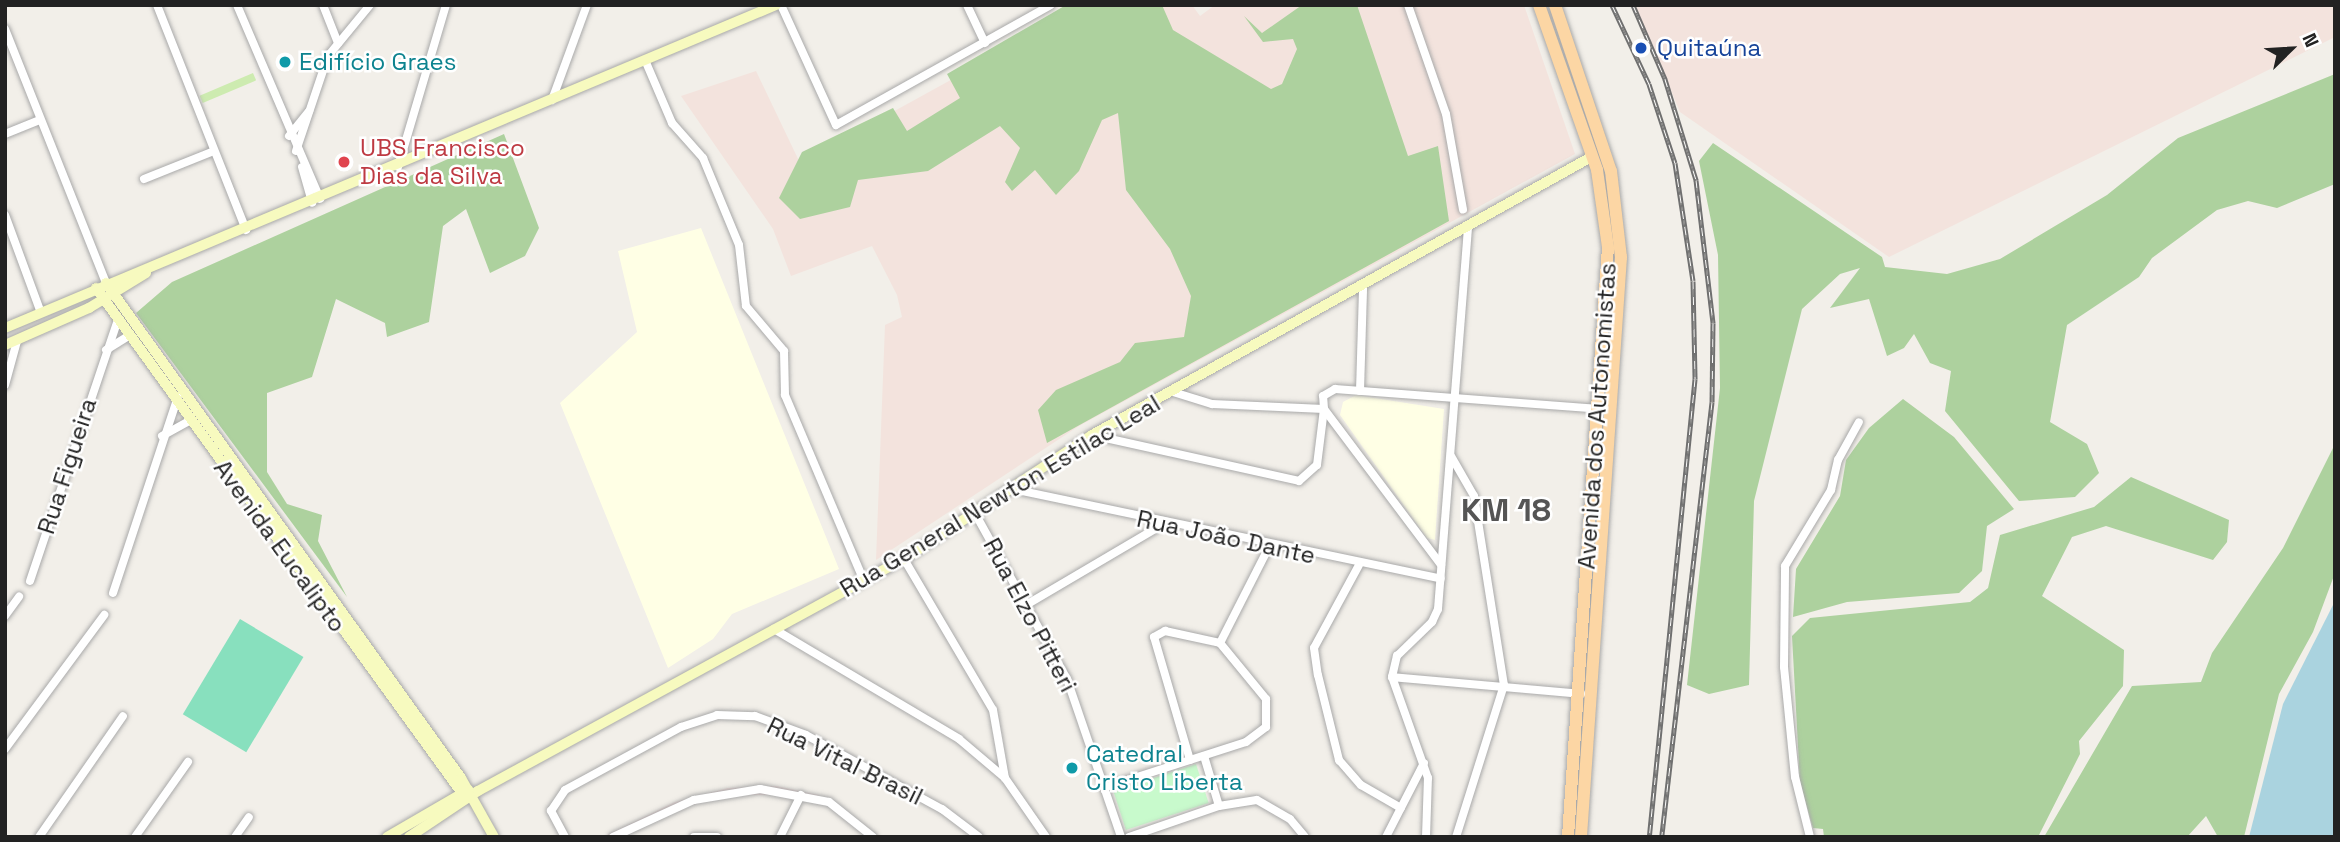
<!DOCTYPE html>
<html>
<head>
<meta charset="utf-8">
<style>
  body { margin:0 }
  #map { position:relative; width:2340px; height:842px; overflow:hidden; background:#f2efe9; font-family:"Space Grotesk",sans-serif }
  div>[style] { position:absolute }
  [style*='--x'] { left:calc(var(--x)*1px); top:calc(var(--y)*1px); width:calc(var(--w)*1px); rotate:calc(var(--a)*1deg) }
  .commercial>* { inset:0; background:#f2dad9 }
  .education>* { inset:0; background:#ffffe5 }
  .military>* { inset:0; background:#f3e3dd }
  .grass>* { inset:0; background:#cdebb0; transform-origin:0 0 }
  .forest>* { inset:0; background:#add19e }
  .park>* { inset:0; background:#c8facc; transform-origin:0 0 }
  .pitch>* { inset:0; background:#88e0be; transform-origin:0 0 }
  .water>* { inset:0; background:#aad3df }
  .roads { filter:drop-shadow(0 0 2px #a9a9a9) drop-shadow(0 0 2px #a9a9a9) }
  .street>* { height:8px; margin:-4px; padding:0 4px; transform-origin:4px; border-radius:4px; background:#fff }
  .secondary>* { height:10px; margin:-5px; padding:0 5px; transform-origin:5px; border-radius:5px; background:#f7fabf }
  .primary>* { height:12px; margin:-6px; padding:0 6px; transform-origin:6px; border-radius:6px; background:#fcd6a4 }
  .rail>* { height:5px; margin-top:-2.5px; transform-origin:0; background:repeating-linear-gradient(90deg,#fff 0 8px,#707070 0 16px); box-sizing:border-box; border-block:2px solid #707070 }
  .dots>* { width:19px; height:19px; translate:-50% -50%; box-sizing:border-box; border:4px solid #fff; border-radius:50% }
  span { translate:-50% -50%; white-space:nowrap; text-align:center; line-height:1.15; -webkit-text-stroke:5px #fff; paint-order:stroke }
  .transit-label { font-size:24px; color:#164399 }
  .left { translate:0 -50%; text-align:left }
  .culture-label { font-size:24px; color:#0d838f }
  .health-label { font-size:24px; color:#be3a42 }
  .street-label { font-size:24px; color:#222 }
  .district-label { font-size:32px; color:#555; font-weight:700 }
  .frame { position:absolute; inset:0; border:7px solid #222; pointer-events:none }
  .north { position:absolute; left:2256px; top:14px; width:70px; height:70px; -webkit-text-stroke:5px #fff; paint-order:stroke; rotate:66deg; font-size:19px; font-weight:700; line-height:28px; text-align:center; color:#222 }
  .north::after { content:''; display:block; margin:auto; width:24px; height:32px; background:#222; clip-path:polygon(50% 0,100% 100%,50% 72%,0 100%) }
</style>
</head>
<body>
<div id="map">
  <div class="commercial">
    <i style="clip-path:polygon(776px 786px,819px 795px,816px 803px,784px 795px,730px 795px,681px 808px,622px 837px,603px 837px,675px 802px,728px 788px)"></i>
  </div>
  <div class="education">
    <i style="clip-path:polygon(701px 228px,839px 569px,732px 614px,713px 639px,668px 668px,560px 403px,637px 332px,618px 251px)"></i>
    <i style="clip-path:polygon(1356px 395px,1444px 409px,1435px 540px,1427px 538px,1340px 415px,1343px 402px)"></i>
  </div>
  <div class="military">
    <i style="clip-path:polygon(1087px 5px,1192px 5px,1200px 16px,1215px 5px,1524px 5px,1575px 154px,1079px 426px,876px 560px,885px 325px,902px 317px,897px 295px,872px 246px,791px 276px,773px 229px,681px 96px,756px 71px,800px 163px)"></i>
    <i style="clip-path:polygon(1635px 5px,2335px 5px,2335px 37px,1889px 257px,1680px 112px)"></i>
  </div>
  <div class="grass">
    <i style="left:253px;top:73px;width:8px;height:58px;rotate:67deg"></i>
  </div>
  <div class="forest">
    <i style="clip-path:polygon(1066px 5px,1162px 5px,1173px 30px,1271px 89px,1282px 84px,1297px 49px,1293px 39px,1263px 42px,1244px 16px,1262px 33px,1302px 5px,1357px 5px,1408px 156px,1438px 146px,1449px 221px,1047px 443px,1038px 410px,1056px 390px,1120px 362px,1135px 343px,1184px 337px,1191px 296px,1170px 249px,1126px 190px,1118px 113px,1102px 120px,1079px 171px,1056px 195px,1035px 170px,1012px 191px,1005px 182px,1020px 148px,1000px 126px,928px 171px,858px 180px,850px 207px,800px 219px,779px 198px,802px 152px,893px 108px,907px 131px,960px 98px,947px 74px)"></i>
    <i style="clip-path:polygon(2335px 74px,2335px 184px,2277px 208px,2248px 201px,2217px 210px,2152px 258px,2139px 277px,2067px 325px,2050px 422px,2087px 444px,2099px 473px,2075px 497px,2019px 501px,1945px 411px,1951px 371px,1930px 363px,1914px 334px,1904px 348px,1887px 356px,1869px 299px,1830px 308px,1860px 268px,1840px 274px,1802px 309px,1754px 501px,1749px 685px,1709px 694px,1687px 685px,1720px 388px,1718px 255px,1699px 161px,1713px 143px,1882px 257px,1885px 267px,1947px 274px,2000px 259px,2107px 195px,2178px 138px)"></i>
    <i style="clip-path:polygon(504px 134px,539px 228px,525px 256px,490px 273px,466px 209px,443px 226px,429px 322px,387px 337px,385px 323px,336px 299px,312px 377px,267px 393px,267px 472px,287px 504px,322px 515px,318px 541px,347px 597px,136px 313px,172px 282px)"></i>
    <i style="clip-path:polygon(1903px 399px,1954px 437px,2014px 509px,1987px 526px,1982px 571px,1959px 593px,1847px 602px,1793px 617px,1796px 569px,1840px 496px,1846px 460px,1869px 428px)"></i>
    <i style="clip-path:polygon(2335px 444px,2335px 573px,2313px 632px,2279px 694px,2244px 837px,2218px 837px,2206px 816px,2187px 837px,2044px 837px,2132px 686px,2201px 682px,2212px 653px,2283px 548px)"></i>
    <i style="clip-path:polygon(2131px 477px,2229px 520px,2227px 542px,2213px 560px,2106px 526px,2072px 537px,2042px 596px,2124px 650px,2123px 686px,2079px 741px,2080px 754px,2038px 837px,1824px 837px,1823px 829px,1813px 828px,1800px 783px,1792px 636px,1810px 618px,1970px 602px,1988px 588px,2000px 535px,2094px 507px)"></i>
  </div>
  <div class="park">
    <i style="left:1196px;top:764px;width:41px;height:87px;rotate:72deg"></i>
  </div>
  <div class="pitch">
    <i style="left:240px;top:619px;width:74px;height:111px;rotate:31deg"></i>
  </div>
  <div class="water">
    <i style="clip-path:polygon(2335px 601px,2335px 837px,2249px 837px,2283px 704px)"></i>
  </div>
  <div class="roads">
    <div class="street">
      <i style="--x:157;--y:5;--w:242;--a:68.4"></i>
      <i style="--x:237;--y:5;--w:211;--a:66.8"></i>
      <i style="--x:323;--y:5;--w:41;--a:68.5"></i>
      <i style="--x:781;--y:5;--w:132;--a:65.4"></i>
      <i style="--x:836;--y:125;--w:246;--a:-29.2"></i>
      <i style="--x:967;--y:5;--w:42;--a:64.7"></i>
      <i style="--x:1408;--y:5;--w:115;--a:70.8"></i>
      <i style="--x:1446;--y:114;--w:97;--a:79.9"></i>
      <i style="--x:5;--y:29;--w:273;--a:68.3"></i>
      <i style="--x:645;--y:60;--w:69;--a:66.8"></i>
      <i style="--x:672;--y:123;--w:47;--a:48.5"></i>
      <i style="--x:703;--y:158;--w:94;--a:67.5"></i>
      <i style="--x:739;--y:245;--w:61;--a:83.5"></i>
      <i style="--x:746;--y:306;--w:59;--a:49.8"></i>
      <i style="--x:784;--y:351;--w:44;--a:88.7"></i>
      <i style="--x:785;--y:395;--w:202;--a:67"></i>
      <i style="--x:552;--y:100;--w:101;--a:-69.8"></i>
      <i style="--x:5;--y:134;--w:38;--a:-22"></i>
      <i style="--x:289;--y:136;--w:32;--a:-51"></i>
      <i style="--x:296;--y:151;--w:100;--a:-71.4"></i>
      <i style="--x:328;--y:56;--w:66;--a:-50.5"></i>
      <i style="--x:302;--y:167;--w:37;--a:74"></i>
      <i style="--x:398;--y:167;--w:169;--a:-73.5"></i>
      <i style="--x:144;--y:179;--w:75;--a:-21.8"></i>
      <i style="--x:5;--y:215;--w:104;--a:69.8"></i>
      <i style="--x:106;--y:350;--w:25;--a:-32"></i>
      <i style="--x:5;--y:385;--w:46;--a:-74.7"></i>
      <i style="--x:1360;--y:391;--w:104;--a:-88.3"></i>
      <i style="--x:1173;--y:392;--w:41;--a:17.1"></i>
      <i style="--x:1212;--y:404;--w:112;--a:2.6"></i>
      <i style="--x:1324;--y:409;--w:13;--a:-94"></i>
      <i style="--x:1323;--y:396;--w:14;--a:-30"></i>
      <i style="--x:1335;--y:389;--w:265;--a:4.3"></i>
      <i style="--x:1324;--y:409;--w:195;--a:53.1"></i>
      <i style="--x:1092;--y:435;--w:212;--a:12.5"></i>
      <i style="--x:1299;--y:481;--w:24;--a:-42"></i>
      <i style="--x:1317;--y:465;--w:56;--a:-82.9"></i>
      <i style="--x:162;--y:436;--w:31;--a:-29"></i>
      <i style="--x:1451;--y:456;--w:46;--a:60.1"></i>
      <i style="--x:1474;--y:496;--w:191;--a:81"></i>
      <i style="--x:1504;--y:685;--w:159;--a:107.5"></i>
      <i style="--x:1012;--y:489;--w:438;--a:11.8"></i>
      <i style="--x:976;--y:515;--w:188;--a:61"></i>
      <i style="--x:1067;--y:679;--w:167;--a:71.1"></i>
      <i style="--x:904;--y:559;--w:175;--a:59.5"></i>
      <i style="--x:993;--y:710;--w:69;--a:80"></i>
      <i style="--x:1359;--y:565;--w:94;--a:118.5"></i>
      <i style="--x:1314;--y:648;--w:27;--a:82"></i>
      <i style="--x:1318;--y:675;--w:88;--a:76.1"></i>
      <i style="--x:1339;--y:760;--w:33;--a:49"></i>
      <i style="--x:1361;--y:785;--w:46;--a:29.9"></i>
      <i style="--x:30;--y:581;--w:272;--a:-71.4"></i>
      <i style="--x:113;--y:593;--w:206;--a:-71.7"></i>
      <i style="--x:1026;--y:605;--w:161;--a:-30.5"></i>
      <i style="--x:5;--y:616;--w:24;--a:-54"></i>
      <i style="--x:774;--y:629;--w:215;--a:30.7"></i>
      <i style="--x:959;--y:739;--w:60;--a:40.3"></i>
      <i style="--x:1005;--y:778;--w:72;--a:55.2"></i>
      <i style="--x:1220;--y:643;--w:108;--a:-63"></i>
      <i style="--x:1392;--y:677;--w:190;--a:5.1"></i>
      <i style="--x:5;--y:749;--w:167;--a:-53.5"></i>
      <i style="--x:1204;--y:756;--w:52;--a:73.3"></i>
      <i style="--x:1190;--y:760;--w:128;--a:-106.3"></i>
      <i style="--x:1154;--y:637;--w:13;--a:-29"></i>
      <i style="--x:1165;--y:631;--w:56;--a:12.3"></i>
      <i style="--x:1106;--y:787;--w:147;--a:-17.8"></i>
      <i style="--x:1246;--y:742;--w:25;--a:-37"></i>
      <i style="--x:1266;--y:727;--w:28;--a:-90"></i>
      <i style="--x:1266;--y:699;--w:72;--a:-129.4"></i>
      <i style="--x:39;--y:837;--w:147;--a:-55.2"></i>
      <i style="--x:135;--y:837;--w:92;--a:-54.8"></i>
      <i style="--x:235;--y:837;--w:24;--a:-55"></i>
      <i style="--x:565;--y:837;--w:30;--a:-118"></i>
      <i style="--x:551;--y:811;--w:25;--a:-56"></i>
      <i style="--x:565;--y:790;--w:132;--a:-28.5"></i>
      <i style="--x:681;--y:727;--w:38;--a:-18"></i>
      <i style="--x:717;--y:715;--w:38;--a:2"></i>
      <i style="--x:755;--y:716;--w:54;--a:20.4"></i>
      <i style="--x:806;--y:735;--w:155;--a:28.6"></i>
      <i style="--x:942;--y:809;--w:46;--a:37.1"></i>
      <i style="--x:613;--y:837;--w:89;--a:-24.6"></i>
      <i style="--x:694;--y:800;--w:67;--a:-9.5"></i>
      <i style="--x:760;--y:789;--w:70;--a:10.7"></i>
      <i style="--x:829;--y:802;--w:56;--a:38.5"></i>
      <i style="--x:694;--y:837;--w:23;--a:0"></i>
      <i style="--x:780;--y:837;--w:47;--a:-63.4"></i>
      <i style="--x:1129;--y:837;--w:95;--a:-19"></i>
      <i style="--x:1219;--y:806;--w:38;--a:-9"></i>
      <i style="--x:1257;--y:800;--w:38;--a:30"></i>
      <i style="--x:1290;--y:819;--w:23;--a:50"></i>
      <i style="--x:1386;--y:837;--w:83;--a:-62.8"></i>
      <i style="--x:1426;--y:837;--w:59;--a:-88.1"></i>
      <i style="--x:1428;--y:778;--w:107;--a:-109.6"></i>
      <i style="--x:1392;--y:677;--w:22;--a:-77"></i>
      <i style="--x:1397;--y:656;--w:49;--a:-44.2"></i>
      <i style="--x:1432;--y:622;--w:14;--a:-65"></i>
      <i style="--x:1438;--y:609;--w:385;--a:-85.5"></i>
      <i style="--x:1810;--y:837;--w:62;--a:-104"></i>
      <i style="--x:1795;--y:777;--w:111;--a:-95.7"></i>
      <i style="--x:1784;--y:667;--w:101;--a:-89.4"></i>
      <i style="--x:1785;--y:566;--w:89;--a:-58.8"></i>
      <i style="--x:1831;--y:490;--w:31;--a:-77"></i>
      <i style="--x:1838;--y:460;--w:43;--a:-61.1"></i>
    </div>
    <div class="secondary">
      <i style="--x:106;--y:283;--w:609;--a:54.35"></i>
      <i style="--x:461;--y:778;--w:68;--a:60.8"></i>
      <i style="--x:96;--y:288;--w:627;--a:54.08"></i>
      <i style="--x:5;--y:328;--w:836;--a:-22.73"></i>
      <i style="--x:5;--y:345;--w:92;--a:-23.8"></i>
      <i style="--x:89;--y:308;--w:67;--a:-31.6"></i>
      <i style="--x:387;--y:837;--w:94;--a:-30.1"></i>
      <i style="--x:409;--y:837;--w:83;--a:-33.7"></i>
      <i style="--x:478;--y:791;--w:485;--a:-28.6"></i>
      <i style="--x:904;--y:559;--w:225;--a:-33.4"></i>
      <i style="--x:1092;--y:435;--w:573;--a:-29.11"></i>
    </div>
    <div class="primary">
      <i style="--x:1539;--y:5;--w:175;--a:70.6"></i>
      <i style="--x:1597;--y:170;--w:78;--a:81.9"></i>
      <i style="--x:1608;--y:247;--w:591;--a:93.88"></i>
      <i style="--x:1555;--y:5;--w:175;--a:71.4"></i>
      <i style="--x:1611;--y:171;--w:87;--a:83.4"></i>
      <i style="--x:1621;--y:257;--w:581;--a:93.95"></i>
    </div>
  </div>
  <div class="rail">
    <i style="--x:1612;--y:5;--w:87;--a:64.9"></i>
    <i style="--x:1649;--y:84;--w:83;--a:71.8"></i>
    <i style="--x:1675;--y:163;--w:119;--a:81.3"></i>
    <i style="--x:1693;--y:281;--w:98;--a:88.8"></i>
    <i style="--x:1695;--y:379;--w:460;--a:95.7"></i>
    <i style="--x:1633;--y:5;--w:81;--a:66.6"></i>
    <i style="--x:1665;--y:79;--w:106;--a:72.9"></i>
    <i style="--x:1696;--y:180;--w:144;--a:83.2"></i>
    <i style="--x:1713;--y:323;--w:79;--a:90.7"></i>
    <i style="--x:1712;--y:402;--w:438;--a:96.6"></i>
  </div>
  <div class="dots">
    <i style="left:1641px;top:48px;background:#1a4fb4"></i>
    <i style="left:285px;top:62px;background:#0f9aa8"></i>
    <i style="left:344px;top:162px;background:#e0444e"></i>
    <i style="left:1072px;top:768px;background:#0f9aa8"></i>
  </div>
  <div class="transit-label">
    <span class="left" style="left:1657px;top:48px">Quitaúna</span>
  </div>
  <div class="culture-label">
    <span class="left" style="left:299px;top:62px">Edifício Graes</span>
    <span class="left" style="left:1086px;top:768px">Catedral<br>Cristo Liberta</span>
  </div>
  <div class="health-label">
    <span class="left" style="left:360px;top:162px">UBS Francisco<br>Dias da Silva</span>
  </div>
  <div class="street-label">
    <span style="left:1597px;top:416px;rotate:-86deg">Avenida dos Autonomistas</span>
    <span style="left:67px;top:466px;rotate:-72deg">Rua Figueira</span>
    <span style="left:1000px;top:496px;rotate:-31deg">Rua General Newton Estilac Leal</span>
    <span style="left:1226px;top:537px;rotate:12deg">Rua João Dante</span>
    <span style="left:280px;top:546px;rotate:54deg">Avenida Eucalipto</span>
    <span style="left:1030px;top:615px;rotate:62deg">Rua Elzo Pitteri</span>
    <span style="left:845px;top:761px;rotate:26deg">Rua Vital Brasil</span>
  </div>
  <div class="district-label">
    <span style="left:1506px;top:510px">KM 18</span>
  </div>
  <div class="frame"></div>
  <div class="north">N</div>
</div>
</body>
</html>
